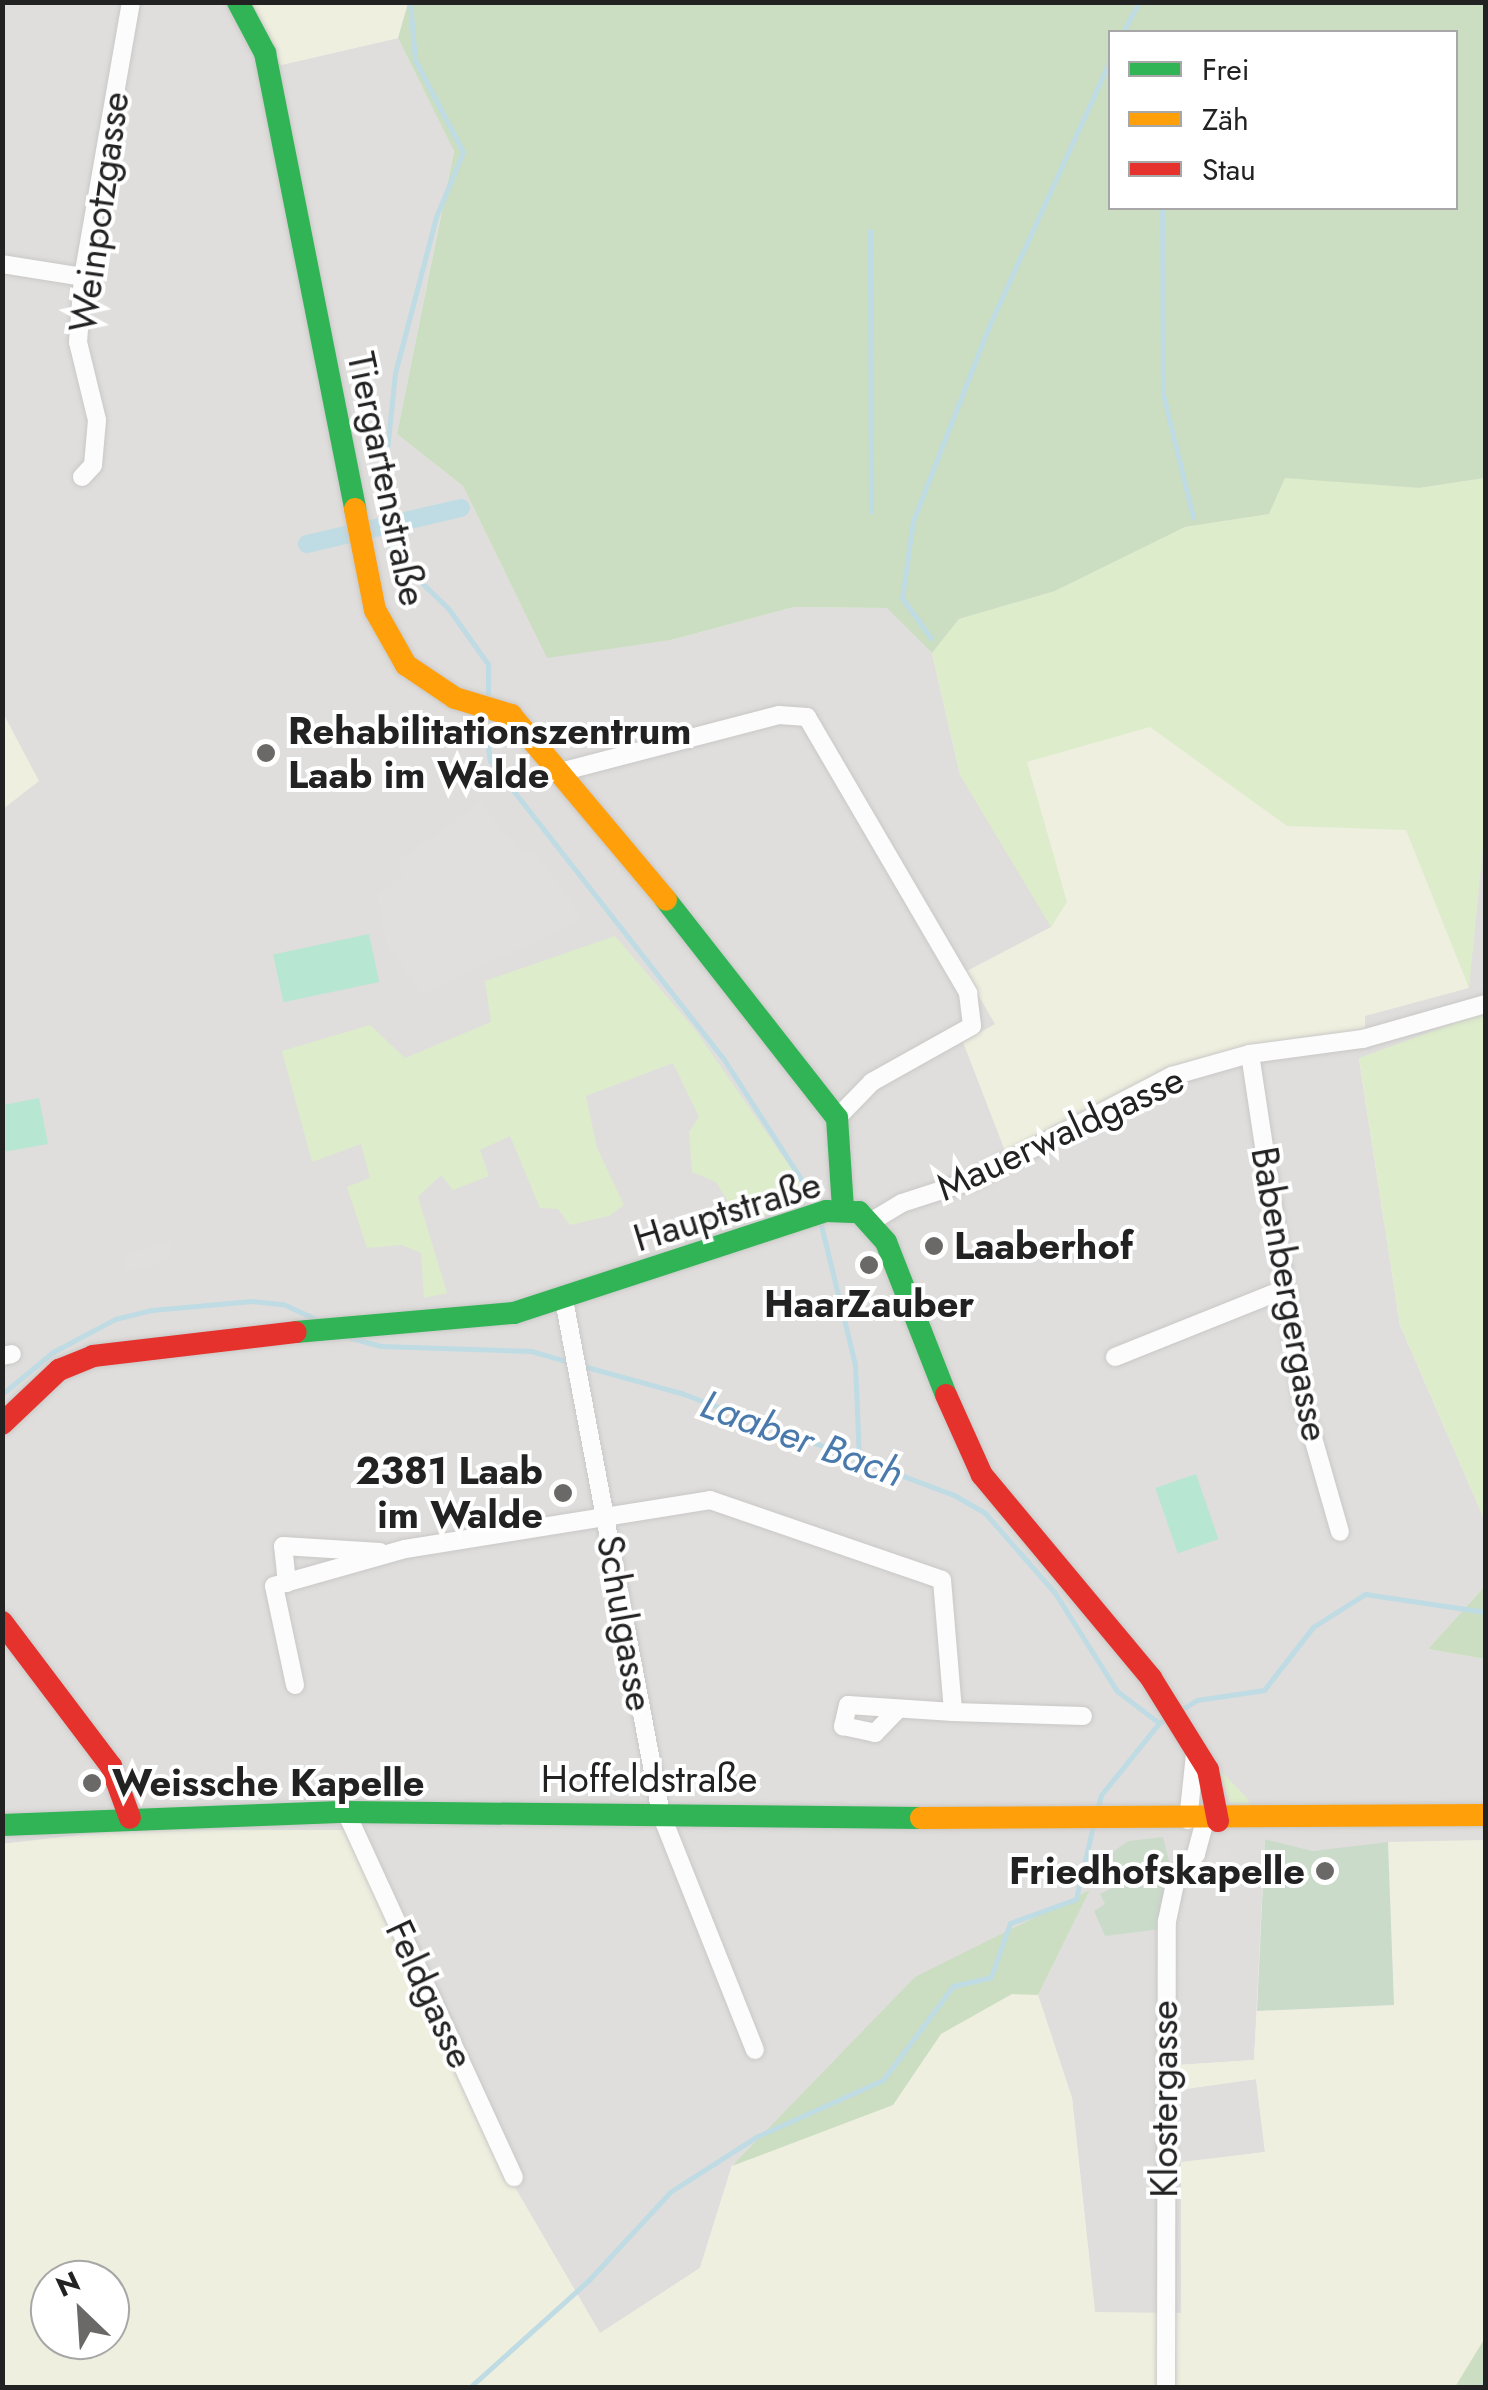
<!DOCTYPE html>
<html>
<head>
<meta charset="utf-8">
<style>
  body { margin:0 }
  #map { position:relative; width:1488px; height:2390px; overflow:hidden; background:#f0eeeb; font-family:Jost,sans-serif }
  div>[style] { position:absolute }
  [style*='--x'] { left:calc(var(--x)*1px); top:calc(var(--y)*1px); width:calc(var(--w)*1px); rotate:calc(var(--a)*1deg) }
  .residential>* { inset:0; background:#dfdedc }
  .farmland>* { inset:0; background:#efefdf }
  .grass>* { inset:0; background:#ddeccb }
  .forest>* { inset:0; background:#cbdec1 }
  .cemetery>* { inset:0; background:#cadbca }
  .pitch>* { inset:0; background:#b7e6d2; transform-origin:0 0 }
  .parking>* { inset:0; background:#e0dfde }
  .stream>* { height:5px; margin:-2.5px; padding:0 2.5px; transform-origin:2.5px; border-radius:2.5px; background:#bfdbe3 }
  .canal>* { height:18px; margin:-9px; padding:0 9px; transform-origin:9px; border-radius:9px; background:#bfdbe3 }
  .roads { filter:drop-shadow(0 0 2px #c9c8c7) drop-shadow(0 0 2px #c9c8c7) }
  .street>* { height:18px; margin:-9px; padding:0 9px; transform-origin:9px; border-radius:9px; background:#fdfcfc }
  .fast>* { height:22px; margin:-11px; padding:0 11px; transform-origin:11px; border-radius:11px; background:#30b455 }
  .slow>* { height:22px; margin:-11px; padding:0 11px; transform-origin:11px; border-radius:11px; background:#ff9f0a }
  .jam>* { height:22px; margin:-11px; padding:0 11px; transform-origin:11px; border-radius:11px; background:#e5322d }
  .dots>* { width:28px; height:28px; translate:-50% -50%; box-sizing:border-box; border:5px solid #fff; border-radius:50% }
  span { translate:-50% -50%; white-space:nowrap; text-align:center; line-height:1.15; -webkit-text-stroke:8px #fff; paint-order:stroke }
  .street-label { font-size:38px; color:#222 }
  .poi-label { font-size:38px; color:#222; font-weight:700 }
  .left { translate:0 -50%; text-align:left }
  .right { translate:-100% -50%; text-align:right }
  .water-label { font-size:40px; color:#4a7aab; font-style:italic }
  .frame { position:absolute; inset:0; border:5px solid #222; pointer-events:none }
  .legend { position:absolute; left:1108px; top:30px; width:350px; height:180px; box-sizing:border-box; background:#fff; border:2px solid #a7a7a7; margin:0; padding:12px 18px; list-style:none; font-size:30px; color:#222 }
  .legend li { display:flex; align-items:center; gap:20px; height:50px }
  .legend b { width:50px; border:2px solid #a7a7a7 }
  .north { position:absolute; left:30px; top:2260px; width:100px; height:100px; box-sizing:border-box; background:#fff; border:2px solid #a7a7a7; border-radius:50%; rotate:335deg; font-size:28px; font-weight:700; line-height:40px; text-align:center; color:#222 }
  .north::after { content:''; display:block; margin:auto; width:35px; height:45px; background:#6a6968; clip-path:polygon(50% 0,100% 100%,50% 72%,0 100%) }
</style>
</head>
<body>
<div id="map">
  <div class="residential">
    <i style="clip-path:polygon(2px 3px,251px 3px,281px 65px,398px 38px,454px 150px,397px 434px,463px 486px,547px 657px,671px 640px,794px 607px,888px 608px,932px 653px,960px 775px,1469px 984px,1485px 819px,1485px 1012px,1359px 1059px,1400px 1325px,1485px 1521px,1485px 1586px,1428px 1649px,1485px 1659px,1485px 1840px,1312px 1851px,1265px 1839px,1254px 2060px,1178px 2065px,1178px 2090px,1256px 2079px,1265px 2152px,1181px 2163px,1181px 2313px,1095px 2313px,1072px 2098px,1038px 1995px,1089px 1892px,732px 2165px,700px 2268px,600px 2334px,496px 2155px,124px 1830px,3px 1844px,2px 809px,38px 781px,2px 713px)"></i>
  </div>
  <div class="farmland">
    <i style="clip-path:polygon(251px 3px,408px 3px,398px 38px,281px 65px)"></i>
    <i style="clip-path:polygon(3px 713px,39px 781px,3px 809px,2px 809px)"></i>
    <i style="clip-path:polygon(1150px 726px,1287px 826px,1406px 830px,1469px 988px,1365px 1016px,1365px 1034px,1153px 1076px,1005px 1151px,963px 1042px,995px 1024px,965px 972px,1051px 927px,1066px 902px,1027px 762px)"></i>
    <i style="clip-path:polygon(evenodd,124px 1830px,352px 1830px,496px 2155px,600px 2333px,700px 2268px,732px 2166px,893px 2105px,941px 2034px,1012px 1994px,1038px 1995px,1072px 2098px,1095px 2312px,1181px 2313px,1181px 2162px,1265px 2152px,1256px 2079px,1177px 2090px,1178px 2065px,1254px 2060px,1257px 2011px,1394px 2005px,1388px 1842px,1485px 1840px,1485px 2338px,1455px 2388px,3px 2387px,2px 1844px,124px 1830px,50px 2280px,110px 2280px,110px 2340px,50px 2340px,50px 2280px)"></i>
  </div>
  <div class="grass">
    <i style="clip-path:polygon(1285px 477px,1419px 488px,1485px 478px,1486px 819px,1469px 988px,1406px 830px,1287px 826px,1150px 727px,1027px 762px,1067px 902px,1051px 927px,960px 775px,932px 653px,959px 619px,1055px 591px,1185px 527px,1269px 514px)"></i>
    <i style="clip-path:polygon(615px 936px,696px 1031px,811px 1197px,742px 1224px,716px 1182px,692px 1172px,689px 1132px,699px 1117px,673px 1063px,586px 1096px,597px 1148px,624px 1205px,609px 1216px,570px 1225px,558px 1209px,540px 1208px,510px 1136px,480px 1150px,489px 1176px,453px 1190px,441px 1175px,418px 1197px,447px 1293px,424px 1298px,421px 1253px,402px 1245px,367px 1248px,347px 1187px,370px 1178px,361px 1144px,312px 1162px,282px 1051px,370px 1025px,405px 1058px,491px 1022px,485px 981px)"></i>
    <i style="clip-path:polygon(1485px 1012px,1485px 1521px,1400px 1325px,1359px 1058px)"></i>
    <i style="clip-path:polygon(1218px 1768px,1247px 1798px,1251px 1807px,1230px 1803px)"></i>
  </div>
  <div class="forest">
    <i style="clip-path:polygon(evenodd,408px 3px,1485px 3px,1485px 478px,1419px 488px,1285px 478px,1269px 514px,1185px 527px,1055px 591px,959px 619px,932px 653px,887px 608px,794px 607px,671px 640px,547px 658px,463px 486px,397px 434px,454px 151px,398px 38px,408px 3px,1110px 32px,1456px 32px,1456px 208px,1110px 208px,1110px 32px)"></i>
    <i style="clip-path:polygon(1485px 1586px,1485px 1659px,1428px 1649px)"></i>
    <i style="clip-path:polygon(1090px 1890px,1038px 1995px,1012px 1994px,941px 2034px,893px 2105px,732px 2166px,915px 1977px)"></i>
    <i style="clip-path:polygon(1485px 2338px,1485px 2387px,1455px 2387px)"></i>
  </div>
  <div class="cemetery">
    <i style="clip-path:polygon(1163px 1837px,1172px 1873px,1161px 1929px,1105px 1936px,1094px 1911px,1105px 1904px,1100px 1894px,1116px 1886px,1103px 1859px,1128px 1841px)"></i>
    <i style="clip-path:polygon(1265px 1839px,1313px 1851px,1388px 1842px,1394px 2005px,1257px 2011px)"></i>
  </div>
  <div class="pitch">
    <i style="left:369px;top:934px;width:49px;height:98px;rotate:78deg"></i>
    <i style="clip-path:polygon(39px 1098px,48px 1144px,3px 1152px,3px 1105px)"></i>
    <i style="left:1196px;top:1474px;width:69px;height:43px;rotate:71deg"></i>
  </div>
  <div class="parking">
    <i style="clip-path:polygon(480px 803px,522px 853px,534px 850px,583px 919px,422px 994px,386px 942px,377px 895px,403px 876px,397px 862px)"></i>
    <i style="clip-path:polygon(174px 1240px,168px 1260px,120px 1274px,130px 1253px)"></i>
    <i style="clip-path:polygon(1223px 1844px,1233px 1855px,1186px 1891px,1179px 1880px)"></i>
  </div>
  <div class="stream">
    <i style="--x:410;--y:2;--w:58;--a:85.1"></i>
    <i style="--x:415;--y:60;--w:104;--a:62.4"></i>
    <i style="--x:463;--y:152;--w:70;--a:112.6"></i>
    <i style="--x:436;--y:217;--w:161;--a:104.7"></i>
    <i style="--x:395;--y:373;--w:137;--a:95.9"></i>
    <i style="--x:381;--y:509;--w:46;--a:76.3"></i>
    <i style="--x:392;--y:554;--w:78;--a:44"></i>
    <i style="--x:448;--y:608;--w:69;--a:54.5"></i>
    <i style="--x:488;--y:664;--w:29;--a:90"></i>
    <i style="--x:1123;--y:32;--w:34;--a:-62"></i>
    <i style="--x:1162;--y:208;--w:186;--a:89.7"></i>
    <i style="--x:1163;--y:394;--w:127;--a:76.3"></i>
    <i style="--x:870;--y:231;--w:281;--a:89.8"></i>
    <i style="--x:931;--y:638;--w:49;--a:-125.9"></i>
    <i style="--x:902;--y:598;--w:78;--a:-81.9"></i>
    <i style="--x:913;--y:521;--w:209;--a:-68.7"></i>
    <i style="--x:989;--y:326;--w:291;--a:-65.5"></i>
    <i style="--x:484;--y:719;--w:42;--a:81.9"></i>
    <i style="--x:490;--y:761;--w:377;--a:51.9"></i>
    <i style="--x:723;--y:1058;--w:170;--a:57.2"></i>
    <i style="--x:821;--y:1225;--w:143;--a:76.3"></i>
    <i style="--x:855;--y:1364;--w:94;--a:87.6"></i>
    <i style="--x:351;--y:1338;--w:31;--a:15"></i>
    <i style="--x:381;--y:1346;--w:150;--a:1.9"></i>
    <i style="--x:531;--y:1351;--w:44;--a:15.9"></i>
    <i style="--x:583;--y:1366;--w:102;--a:15.4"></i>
    <i style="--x:681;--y:1393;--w:291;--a:20.5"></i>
    <i style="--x:954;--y:1495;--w:36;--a:30"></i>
    <i style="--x:985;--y:1513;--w:106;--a:48.8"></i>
    <i style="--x:1055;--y:1593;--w:116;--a:57.7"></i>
    <i style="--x:1117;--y:1691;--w:53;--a:37.3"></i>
    <i style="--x:1159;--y:1723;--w:9;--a:-32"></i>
    <i style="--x:2;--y:1394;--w:66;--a:-39.5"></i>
    <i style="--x:53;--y:1352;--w:70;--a:-28"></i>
    <i style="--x:115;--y:1319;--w:38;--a:-14"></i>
    <i style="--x:152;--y:1310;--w:100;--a:-5.1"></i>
    <i style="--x:252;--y:1301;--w:31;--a:6"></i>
    <i style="--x:283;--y:1304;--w:41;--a:24.7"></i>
    <i style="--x:1181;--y:1710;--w:19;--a:-32"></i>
    <i style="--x:1197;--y:1700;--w:68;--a:-8.5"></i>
    <i style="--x:1264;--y:1690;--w:80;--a:-52.1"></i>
    <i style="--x:1313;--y:1627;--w:62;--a:-32.4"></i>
    <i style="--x:1365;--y:1594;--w:122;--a:8.5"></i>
    <i style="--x:1097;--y:1810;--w:16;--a:-75"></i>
    <i style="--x:1101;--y:1795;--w:92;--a:-51.1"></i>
    <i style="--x:469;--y:2388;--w:160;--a:-42"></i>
    <i style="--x:588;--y:2281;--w:121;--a:-47.3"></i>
    <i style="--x:670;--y:2192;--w:102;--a:-32.6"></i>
    <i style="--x:756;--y:2137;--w:139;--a:-24.2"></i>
    <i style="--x:883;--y:2080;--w:117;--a:-53.3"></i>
    <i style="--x:953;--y:1986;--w:39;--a:-13"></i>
    <i style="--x:991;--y:1977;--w:57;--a:-70.6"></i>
    <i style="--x:1010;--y:1923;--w:70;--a:-20"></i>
    <i style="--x:1076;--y:1899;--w:71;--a:-76.9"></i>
    <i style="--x:1481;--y:2388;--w:9;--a:-58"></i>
  </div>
  <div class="canal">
    <i style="--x:307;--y:544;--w:158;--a:-13.2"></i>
  </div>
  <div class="roads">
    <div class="street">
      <i style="--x:2;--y:264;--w:82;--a:9.1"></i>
      <i style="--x:82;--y:477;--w:16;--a:-47"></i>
      <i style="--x:93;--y:465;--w:45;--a:-84.9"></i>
      <i style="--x:97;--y:420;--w:80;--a:-103.7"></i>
      <i style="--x:78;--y:342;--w:65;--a:-85.6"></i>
      <i style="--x:83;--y:277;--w:279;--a:-80.1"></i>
      <i style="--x:564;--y:771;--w:222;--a:-14.6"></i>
      <i style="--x:779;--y:715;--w:28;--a:4"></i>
      <i style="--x:807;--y:717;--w:320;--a:59.7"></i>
      <i style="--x:968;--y:993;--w:33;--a:83"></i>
      <i style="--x:972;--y:1026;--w:115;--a:150.8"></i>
      <i style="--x:872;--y:1082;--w:50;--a:134.2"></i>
      <i style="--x:1250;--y:1054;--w:353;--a:81.4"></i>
      <i style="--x:1303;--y:1403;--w:134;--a:74"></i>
      <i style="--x:872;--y:1221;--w:35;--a:-31"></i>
      <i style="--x:902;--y:1203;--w:71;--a:-17.9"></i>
      <i style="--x:970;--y:1181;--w:228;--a:-27.5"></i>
      <i style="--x:1172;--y:1076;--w:81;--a:-15.8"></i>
      <i style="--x:1250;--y:1054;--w:114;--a:-7.6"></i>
      <i style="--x:1363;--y:1039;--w:128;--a:-15.9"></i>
      <i style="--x:564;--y:1300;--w:523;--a:79.31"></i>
      <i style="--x:661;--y:1814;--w:254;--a:68.3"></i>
      <i style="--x:2;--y:1356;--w:10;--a:-11"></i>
      <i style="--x:1115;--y:1357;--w:183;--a:-21.8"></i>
      <i style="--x:287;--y:1583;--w:37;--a:-96"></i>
      <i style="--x:283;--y:1546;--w:97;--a:3.5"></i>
      <i style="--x:295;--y:1685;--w:101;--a:-102"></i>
      <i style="--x:274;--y:1586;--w:136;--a:-15.8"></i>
      <i style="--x:405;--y:1549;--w:309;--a:-9.1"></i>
      <i style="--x:710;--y:1500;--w:245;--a:19"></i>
      <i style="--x:942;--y:1580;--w:132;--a:85.2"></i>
      <i style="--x:953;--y:1712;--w:105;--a:-176.2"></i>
      <i style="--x:848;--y:1705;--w:22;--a:103"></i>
      <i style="--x:843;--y:1726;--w:33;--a:12"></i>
      <i style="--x:875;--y:1733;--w:30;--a:-46"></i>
      <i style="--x:953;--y:1712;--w:130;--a:1.8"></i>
      <i style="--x:346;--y:1812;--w:402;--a:65.3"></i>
      <i style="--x:1188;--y:1820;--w:66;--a:-83.9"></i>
      <i style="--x:1166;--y:2388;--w:467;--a:-89.9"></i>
      <i style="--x:1167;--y:1921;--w:43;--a:-77.9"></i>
      <i style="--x:1176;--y:1879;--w:32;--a:-51"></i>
      <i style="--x:1196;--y:1854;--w:34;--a:-75"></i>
    </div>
    <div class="fast">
      <i style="--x:238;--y:2;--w:58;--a:62.1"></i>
      <i style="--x:265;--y:53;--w:465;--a:78.8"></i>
      <i style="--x:666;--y:900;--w:277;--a:51.9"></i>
      <i style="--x:837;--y:1118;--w:91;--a:86.2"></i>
      <i style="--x:296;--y:1332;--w:219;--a:-5"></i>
      <i style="--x:514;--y:1313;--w:328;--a:-18.1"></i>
      <i style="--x:826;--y:1211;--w:33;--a:2"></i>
      <i style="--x:859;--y:1212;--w:40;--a:48"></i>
      <i style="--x:886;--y:1242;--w:164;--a:68.6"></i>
      <i style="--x:2;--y:1825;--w:344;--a:-2.2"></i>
      <i style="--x:346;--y:1812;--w:575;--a:0.6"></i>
    </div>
    <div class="slow">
      <i style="--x:355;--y:509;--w:103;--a:78.8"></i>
      <i style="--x:375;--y:610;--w:63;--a:60.6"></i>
      <i style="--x:406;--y:665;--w:59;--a:34"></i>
      <i style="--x:455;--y:698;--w:59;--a:16.9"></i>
      <i style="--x:511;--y:715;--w:241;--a:50"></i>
      <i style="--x:921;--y:1818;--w:565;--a:-0.3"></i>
    </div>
    <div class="jam">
      <i style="--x:946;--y:1395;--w:88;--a:65.8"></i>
      <i style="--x:982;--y:1475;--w:264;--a:50.2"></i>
      <i style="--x:1151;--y:1678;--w:108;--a:58.2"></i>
      <i style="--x:1208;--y:1770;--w:52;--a:78.9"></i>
      <i style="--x:2;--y:1424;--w:79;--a:-43.5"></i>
      <i style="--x:59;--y:1370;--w:37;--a:-22"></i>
      <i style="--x:93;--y:1356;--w:204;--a:-6.7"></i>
      <i style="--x:2;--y:1622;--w:181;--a:52.9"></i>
      <i style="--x:111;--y:1766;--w:55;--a:69.9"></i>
    </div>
  </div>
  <div class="dots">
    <i style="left:266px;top:753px;background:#6a6968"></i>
    <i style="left:934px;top:1246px;background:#6a6968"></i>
    <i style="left:869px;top:1265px;background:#6a6968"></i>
    <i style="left:563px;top:1493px;background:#6a6968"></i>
    <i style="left:92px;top:1783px;background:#6a6968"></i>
    <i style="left:1325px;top:1871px;background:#6a6968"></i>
  </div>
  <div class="street-label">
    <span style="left:99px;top:212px;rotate:-82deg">Weinpotzgasse</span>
    <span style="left:387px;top:479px;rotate:78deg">Tiergartenstraße</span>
    <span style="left:1060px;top:1133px;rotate:-25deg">Mauerwaldgasse</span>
    <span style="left:727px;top:1211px;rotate:-17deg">Hauptstraße</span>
    <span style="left:1290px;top:1294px;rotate:80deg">Babenbergergasse</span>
    <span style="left:625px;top:1623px;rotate:80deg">Schulgasse</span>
    <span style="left:649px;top:1779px">Hoffeldstraße</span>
    <span style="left:430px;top:1994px;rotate:65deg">Feldgasse</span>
    <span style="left:1164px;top:2099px;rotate:-90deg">Klostergasse</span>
  </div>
  <div class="poi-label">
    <span class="left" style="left:288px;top:753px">Rehabilitationszentrum<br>Laab im Walde</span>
    <span class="left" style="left:954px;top:1246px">Laaberhof</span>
    <span style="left:869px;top:1304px">HaarZauber</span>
    <span class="right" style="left:543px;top:1493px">2381 Laab<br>im Walde</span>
    <span class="left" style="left:112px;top:1783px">Weissche Kapelle</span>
    <span class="right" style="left:1305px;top:1871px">Friedhofskapelle</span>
  </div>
  <div class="water-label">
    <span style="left:802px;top:1438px;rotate:20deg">Laaber Bach</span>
  </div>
  <div class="frame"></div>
  <ul class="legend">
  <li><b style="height:12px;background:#30b455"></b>Frei</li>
  <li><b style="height:12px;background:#ff9f0a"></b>Zäh</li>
  <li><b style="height:12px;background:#e5322d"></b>Stau</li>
  </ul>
  <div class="north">N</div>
</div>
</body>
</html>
